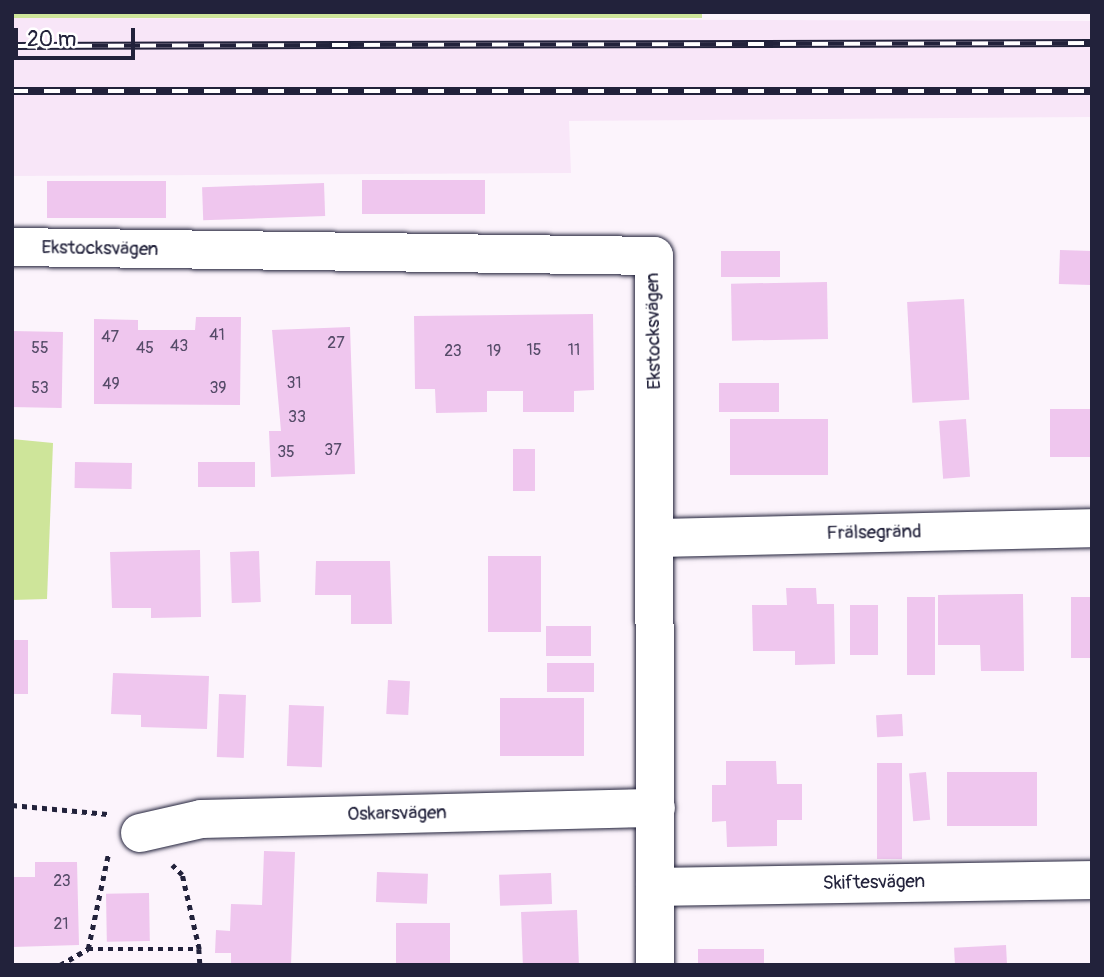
<!DOCTYPE html>
<html>
<head>
<meta charset="utf-8">
<style>
  body { margin:0 }
  #map { position:relative; width:1104px; height:977px; overflow:hidden; background:#fcf4fc; font-family:Pangolin,sans-serif }
  div>[style] { position:absolute }
  [style*='--x'] { left:calc(var(--x)*1px); top:calc(var(--y)*1px); width:calc(var(--w)*1px); rotate:calc(var(--a)*1deg) }
  .built>* { inset:0; background:#f8e6f8 }
  .green>* { inset:0; background:#cee59a; transform-origin:0 0 }
  .building>* { inset:0; background:#efc6ee; transform-origin:0 0 }
  .path>* { height:4.5px; margin-top:-2.25px; transform-origin:0; background:repeating-linear-gradient(90deg,#22223b 0 5px,transparent 0 10px) }
  .roads { filter:drop-shadow(0 0 2px #22223b) drop-shadow(0 0 2px #22223b) }
  .minor>* { height:38px; margin:-19px; padding:0 19px; transform-origin:19px; border-radius:19px; background:#fff }
  .rail>* { height:8px; margin-top:-4px; transform-origin:0; background:repeating-linear-gradient(90deg,#fff 0 16px,#22223b 0 32px); box-sizing:border-box; border-block:2px solid #22223b }
  span { translate:-50% -50%; white-space:nowrap; text-align:center; line-height:1.15; -webkit-text-stroke:5px #fff; paint-order:stroke }
  .number-label { font-size:16px; color:#554b68 }
  .number-label span { -webkit-text-stroke-width:0 }
  .street-label { font-size:19px; color:#22223b }
  .frame { position:absolute; inset:0; border:14px solid #22223b; pointer-events:none }
  .scale { position:absolute; left:14px; top:28px; width:121px; height:32px; box-sizing:border-box; border:4px solid #22223b; border-top:0; padding-left:9px; font-size:21px; line-height:24px; white-space:nowrap; color:#22223b; -webkit-text-stroke:5px #fff; paint-order:stroke }
</style>
</head>
<body>
<div id="map">
  <div class="built">
    <i style="clip-path:polygon(12px 18px,1092px 21px,1092px 117px,569px 121px,571px 173px,12px 176px)"></i>
  </div>
  <div class="green">
    <i style="left:12px;top:12px;width:690px;height:6px"></i>
    <i style="clip-path:polygon(12px 439px,53px 443px,47px 599px,12px 600px)"></i>
  </div>
  <div class="building">
    <i style="left:485px;top:180px;width:34px;height:123px;rotate:90deg"></i>
    <i style="left:166px;top:181px;width:37px;height:119px;rotate:90deg"></i>
    <i style="left:324px;top:183px;width:33px;height:122px;rotate:88deg"></i>
    <i style="left:1060px;top:250px;width:32px;height:34px;rotate:2deg"></i>
    <i style="left:721px;top:251px;width:59px;height:26px"></i>
    <i style="left:827px;top:282px;width:57px;height:96px;rotate:89deg"></i>
    <i style="left:964px;top:299px;width:101px;height:57px;rotate:87deg"></i>
    <i style="clip-path:polygon(593px 314px,594px 390px,574px 391px,574px 412px,523px 412px,523px 391px,487px 391px,487px 412px,436px 413px,435px 389px,415px 389px,414px 316px)"></i>
    <i style="clip-path:polygon(196px 317px,241px 317px,240px 405px,94px 404px,94px 319px,138px 320px,138px 330px,195px 330px)"></i>
    <i style="clip-path:polygon(350px 327px,355px 474px,271px 477px,269px 431px,281px 431px,272px 330px)"></i>
    <i style="left:12px;top:331px;width:51px;height:76px;rotate:1deg"></i>
    <i style="left:779px;top:383px;width:29px;height:60px;rotate:90deg"></i>
    <i style="left:1092px;top:409px;width:48px;height:42px;rotate:90deg"></i>
    <i style="left:828px;top:419px;width:56px;height:98px;rotate:90deg"></i>
    <i style="left:966px;top:419px;width:58px;height:27px;rotate:86deg"></i>
    <i style="left:513px;top:449px;width:22px;height:42px"></i>
    <i style="left:75px;top:462px;width:57px;height:26px;rotate:1deg"></i>
    <i style="left:198px;top:462px;width:57px;height:25px"></i>
    <i style="clip-path:polygon(200px 550px,201px 617px,151px 618px,151px 608px,112px 608px,110px 552px)"></i>
    <i style="left:259px;top:551px;width:51px;height:29px;rotate:88deg"></i>
    <i style="left:488px;top:556px;width:53px;height:76px"></i>
    <i style="clip-path:polygon(316px 561px,390px 561px,392px 624px,351px 624px,351px 595px,315px 595px)"></i>
    <i style="clip-path:polygon(786px 588px,816px 588px,817px 604px,834px 604px,835px 664px,795px 665px,795px 651px,753px 651px,752px 605px,787px 605px)"></i>
    <i style="clip-path:polygon(1023px 594px,1024px 671px,981px 671px,980px 645px,938px 645px,938px 595px)"></i>
    <i style="left:907px;top:597px;width:28px;height:78px"></i>
    <i style="left:1092px;top:597px;width:61px;height:21px;rotate:90deg"></i>
    <i style="left:850px;top:605px;width:28px;height:50px"></i>
    <i style="left:546px;top:626px;width:45px;height:30px"></i>
    <i style="left:12px;top:640px;width:16px;height:54px"></i>
    <i style="left:547px;top:663px;width:47px;height:29px"></i>
    <i style="clip-path:polygon(113px 673px,209px 676px,207px 729px,141px 727px,141px 715px,111px 714px)"></i>
    <i style="left:388px;top:680px;width:22px;height:34px;rotate:3deg"></i>
    <i style="left:219px;top:694px;width:27px;height:63px;rotate:2deg"></i>
    <i style="left:584px;top:698px;width:58px;height:84px;rotate:90deg"></i>
    <i style="left:289px;top:705px;width:35px;height:61px;rotate:2deg"></i>
    <i style="left:902px;top:714px;width:22px;height:26px;rotate:87deg"></i>
    <i style="clip-path:polygon(726px 761px,776px 761px,777px 784px,802px 784px,802px 820px,777px 820px,777px 846px,727px 847px,726px 821px,712px 822px,712px 785px,726px 785px)"></i>
    <i style="left:877px;top:763px;width:25px;height:96px"></i>
    <i style="left:926px;top:772px;width:48px;height:17px;rotate:85deg"></i>
    <i style="left:1037px;top:772px;width:54px;height:90px;rotate:90deg"></i>
    <i style="clip-path:polygon(264px 851px,295px 852px,291px 965px,231px 965px,231px 953px,215px 953px,216px 930px,230px 931px,231px 904px,262px 905px)"></i>
    <i style="clip-path:polygon(35px 862px,77px 862px,79px 945px,12px 947px,12px 877px,35px 877px)"></i>
    <i style="left:377px;top:872px;width:51px;height:30px;rotate:2deg"></i>
    <i style="left:551px;top:873px;width:31px;height:52px;rotate:88deg"></i>
    <i style="left:149px;top:893px;width:48px;height:43px;rotate:89deg"></i>
    <i style="left:577px;top:910px;width:55px;height:56px;rotate:88deg"></i>
    <i style="left:396px;top:923px;width:54px;height:42px"></i>
    <i style="left:1006px;top:945px;width:20px;height:52px;rotate:87deg"></i>
    <i style="left:764px;top:949px;width:16px;height:66px;rotate:90deg"></i>
  </div>
  <div class="path">
    <i style="--x:12;--y:805;--w:96;--a:5.4"></i>
    <i style="--x:88;--y:949;--w:111;--a:0"></i>
    <i style="--x:199;--y:949;--w:76;--a:-102.9"></i>
    <i style="--x:182;--y:875;--w:14;--a:-135"></i>
    <i style="--x:199;--y:949;--w:16;--a:86"></i>
    <i style="--x:60;--y:965;--w:32;--a:-30"></i>
    <i style="--x:88;--y:949;--w:96;--a:-78"></i>
  </div>
  <div class="roads">
    <div class="minor">
      <i style="--x:12;--y:247;--w:642;--a:0.8"></i>
      <i style="--x:654;--y:256;--w:709;--a:89.92"></i>
      <i style="--x:656;--y:538;--w:436;--a:-1.3"></i>
      <i style="--x:140;--y:833;--w:63;--a:-12.9"></i>
      <i style="--x:201;--y:819;--w:455;--a:-1.4"></i>
      <i style="--x:655;--y:887;--w:437;--a:-0.9"></i>
    </div>
  </div>
  <div class="rail">
    <i style="--x:12;--y:46;--w:1080;--a:-0.16"></i>
    <i style="--x:12;--y:91;--w:1080;--a:0"></i>
  </div>
  <div class="number-label">
    <span style="left:217px;top:335px">41</span>
    <span style="left:110px;top:337px">47</span>
    <span style="left:336px;top:343px">27</span>
    <span style="left:179px;top:346px">43</span>
    <span style="left:40px;top:348px">55</span>
    <span style="left:145px;top:348px">45</span>
    <span style="left:534px;top:350px">15</span>
    <span style="left:574px;top:350px">11</span>
    <span style="left:453px;top:351px">23</span>
    <span style="left:494px;top:351px">19</span>
    <span style="left:294px;top:383px">31</span>
    <span style="left:111px;top:384px">49</span>
    <span style="left:40px;top:388px">53</span>
    <span style="left:218px;top:388px">39</span>
    <span style="left:297px;top:417px">33</span>
    <span style="left:333px;top:450px">37</span>
    <span style="left:286px;top:452px">35</span>
    <span style="left:62px;top:881px">23</span>
    <span style="left:61px;top:924px">21</span>
  </div>
  <div class="street-label">
    <span style="left:100px;top:249px;rotate:1deg">Ekstocksvägen</span>
    <span style="left:654px;top:331px;rotate:-91deg">Ekstocksvägen</span>
    <span style="left:874px;top:533px;rotate:-1deg">Frälsegränd</span>
    <span style="left:397px;top:814px;rotate:-1deg">Oskarsvägen</span>
    <span style="left:874px;top:883px;rotate:-1deg">Skiftesvägen</span>
  </div>
  <div class="frame"></div>
  <div class="scale">20 m</div>
</div>
</body>
</html>
